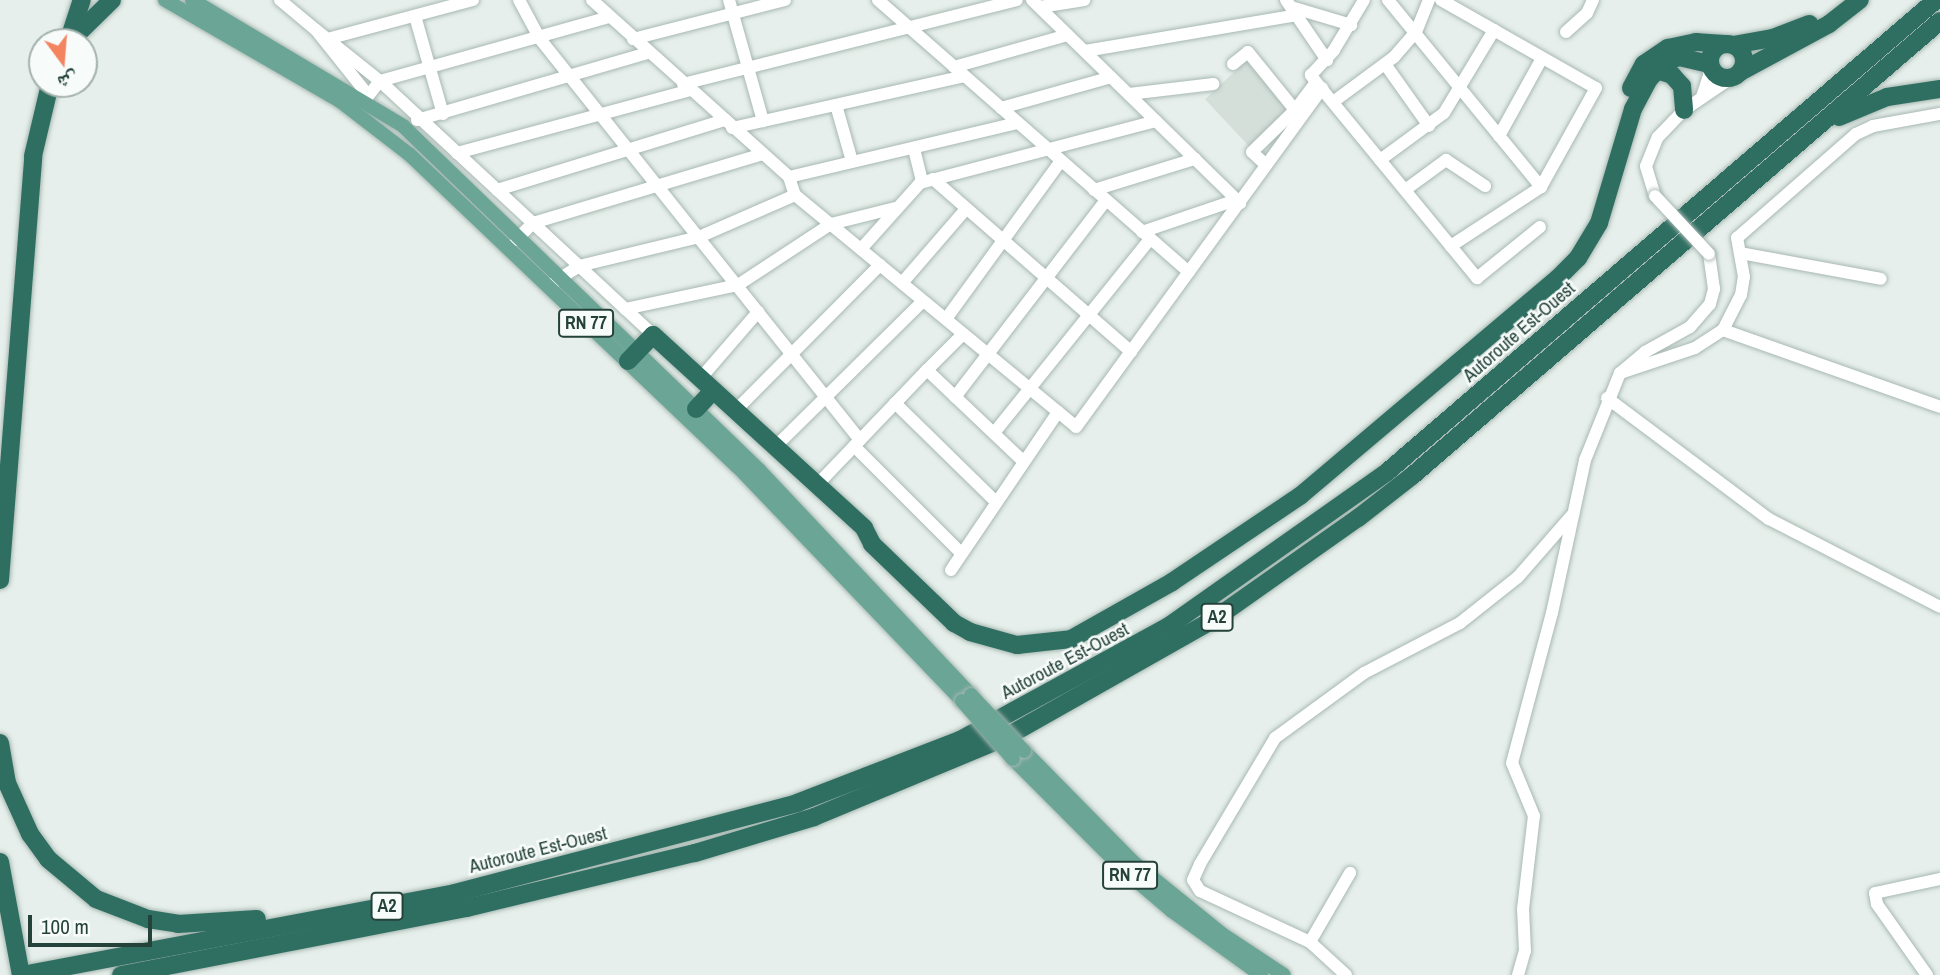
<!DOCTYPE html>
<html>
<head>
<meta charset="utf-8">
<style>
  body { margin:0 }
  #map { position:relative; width:1940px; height:975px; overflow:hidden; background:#e6efeb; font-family:"Archivo Narrow","Noto Naskh Arabic",sans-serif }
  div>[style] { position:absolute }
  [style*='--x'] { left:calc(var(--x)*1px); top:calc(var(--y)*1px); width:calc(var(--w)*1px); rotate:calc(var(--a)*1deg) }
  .built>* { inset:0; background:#d4dfda; transform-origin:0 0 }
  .roads { filter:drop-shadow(0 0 2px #a8b8b2) drop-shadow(0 0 2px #a8b8b2) }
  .minor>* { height:12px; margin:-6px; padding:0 6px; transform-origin:6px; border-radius:6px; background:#fff }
  .major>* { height:14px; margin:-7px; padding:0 7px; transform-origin:7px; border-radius:7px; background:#6aa596 }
  .highway>* { height:18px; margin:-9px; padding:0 9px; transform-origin:9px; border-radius:9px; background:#2f6f62 }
  .highway>.ring { margin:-9px; padding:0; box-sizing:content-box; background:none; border:18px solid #2f6f62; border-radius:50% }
  .bridges { filter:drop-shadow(0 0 2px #a8b8b2) drop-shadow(0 0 2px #a8b8b2) }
  .minor-bridge>* { height:12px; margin:-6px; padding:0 6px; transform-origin:6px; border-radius:6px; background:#fff }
  .major-bridge>* { height:14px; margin:-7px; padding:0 7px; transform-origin:7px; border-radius:7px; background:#6aa596 }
  span { translate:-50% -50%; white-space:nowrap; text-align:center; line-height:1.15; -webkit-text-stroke:5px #f7fbf9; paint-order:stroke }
  .shield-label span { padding:2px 5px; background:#f7fbf9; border:2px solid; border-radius:5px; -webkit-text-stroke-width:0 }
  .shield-label { font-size:18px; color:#24423a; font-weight:700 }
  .street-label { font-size:19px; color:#24423a }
  .north { position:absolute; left:28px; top:28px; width:70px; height:70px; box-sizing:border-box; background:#f7fbf9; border:2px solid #a3b1ad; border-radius:50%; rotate:164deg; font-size:19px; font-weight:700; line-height:28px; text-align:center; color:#24423a }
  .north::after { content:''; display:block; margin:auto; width:24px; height:32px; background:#f4845f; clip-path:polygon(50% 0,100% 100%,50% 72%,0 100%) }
  .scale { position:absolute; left:28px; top:915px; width:124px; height:32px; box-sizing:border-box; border:4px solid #24423a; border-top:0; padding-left:9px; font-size:21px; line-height:24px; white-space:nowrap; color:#24423a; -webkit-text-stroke:5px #f7fbf9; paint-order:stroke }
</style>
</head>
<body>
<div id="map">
  <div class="built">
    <i style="left:1246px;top:61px;width:66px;height:56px;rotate:47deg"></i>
  </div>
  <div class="roads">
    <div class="minor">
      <i style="--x:280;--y:0;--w:47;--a:39.8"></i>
      <i style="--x:316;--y:30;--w:82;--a:51.4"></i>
      <i style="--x:519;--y:0;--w:44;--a:61.7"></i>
      <i style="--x:540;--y:39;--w:513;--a:51.41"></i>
      <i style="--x:592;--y:0;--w:265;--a:41.9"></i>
      <i style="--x:789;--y:177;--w:19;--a:72"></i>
      <i style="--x:795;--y:195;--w:364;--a:39.5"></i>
      <i style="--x:1076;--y:427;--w:419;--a:-54"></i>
      <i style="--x:729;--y:0;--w:126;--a:74.3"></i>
      <i style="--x:878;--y:0;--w:413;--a:41.2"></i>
      <i style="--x:1032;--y:0;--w:291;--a:44.3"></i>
      <i style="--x:1286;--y:0;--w:73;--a:55.7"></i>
      <i style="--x:1388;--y:0;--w:242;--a:50.7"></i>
      <i style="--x:1441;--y:0;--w:178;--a:29.6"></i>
      <i style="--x:1596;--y:88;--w:113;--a:119.1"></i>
      <i style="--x:1541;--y:187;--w:108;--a:146.8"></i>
      <i style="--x:1040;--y:7;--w:45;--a:-9"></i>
      <i style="--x:1291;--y:7;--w:63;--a:16.7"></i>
      <i style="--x:415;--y:16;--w:102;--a:74.1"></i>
      <i style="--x:316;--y:30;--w:82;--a:38.6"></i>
      <i style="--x:380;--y:81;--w:373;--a:42.9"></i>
      <i style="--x:1566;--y:32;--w:28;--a:-42"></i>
      <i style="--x:1587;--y:13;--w:14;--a:-65"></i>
      <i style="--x:331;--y:38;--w:147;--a:-15"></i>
      <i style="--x:633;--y:39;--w:157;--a:-14.4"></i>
      <i style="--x:1085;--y:51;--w:215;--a:-9.6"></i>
      <i style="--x:1233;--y:64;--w:19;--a:-39"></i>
      <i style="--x:1248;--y:52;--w:75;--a:51"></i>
      <i style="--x:1385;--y:64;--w:76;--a:54.6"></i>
      <i style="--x:954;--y:67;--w:118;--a:-15.7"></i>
      <i style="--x:1316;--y:82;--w:254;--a:50.6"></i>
      <i style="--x:1477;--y:278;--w:81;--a:-39"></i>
      <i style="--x:683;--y:84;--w:344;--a:-14.1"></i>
      <i style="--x:1129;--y:94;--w:85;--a:-6.8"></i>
      <i style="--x:1702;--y:97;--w:29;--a:-72"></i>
      <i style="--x:1333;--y:102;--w:76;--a:-36.4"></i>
      <i style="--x:1394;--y:57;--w:33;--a:-49"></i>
      <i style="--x:1416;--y:32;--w:35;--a:-68"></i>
      <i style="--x:836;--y:105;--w:58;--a:74.1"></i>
      <i style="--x:1001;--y:108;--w:114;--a:-15.7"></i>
      <i style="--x:358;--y:109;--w:36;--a:-52"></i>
      <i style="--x:380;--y:81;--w:238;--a:-15.6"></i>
      <i style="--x:417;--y:120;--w:241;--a:-16.2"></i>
      <i style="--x:732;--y:128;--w:238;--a:-12.6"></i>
      <i style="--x:1499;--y:136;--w:89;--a:-61.1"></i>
      <i style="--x:914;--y:149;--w:34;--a:76"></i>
      <i style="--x:457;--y:153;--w:241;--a:-15.1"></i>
      <i style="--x:1380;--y:160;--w:79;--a:-36.3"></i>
      <i style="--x:1444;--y:113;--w:97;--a:-58.9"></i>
      <i style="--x:1266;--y:165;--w:19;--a:-137"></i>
      <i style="--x:1252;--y:152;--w:60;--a:-44.3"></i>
      <i style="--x:1295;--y:110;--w:35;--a:-53"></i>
      <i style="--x:1316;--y:82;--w:9;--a:-126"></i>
      <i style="--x:1311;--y:75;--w:34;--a:-47"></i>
      <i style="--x:1334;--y:50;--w:58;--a:-59"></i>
      <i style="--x:789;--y:177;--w:235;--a:-13.3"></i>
      <i style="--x:933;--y:179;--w:263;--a:41.1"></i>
      <i style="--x:497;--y:190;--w:239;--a:-17.1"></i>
      <i style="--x:1094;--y:190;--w:106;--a:-17.1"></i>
      <i style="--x:1405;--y:190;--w:51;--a:-36.2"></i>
      <i style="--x:1446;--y:160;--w:47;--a:33.7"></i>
      <i style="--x:1655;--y:196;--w:31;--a:-107"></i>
      <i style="--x:1646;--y:166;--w:31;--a:-68"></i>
      <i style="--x:1658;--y:137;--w:37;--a:-46"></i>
      <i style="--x:1684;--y:110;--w:57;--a:-34.2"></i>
      <i style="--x:1142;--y:232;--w:99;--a:-18.8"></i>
      <i style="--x:516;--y:240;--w:24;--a:-45"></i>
      <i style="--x:533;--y:223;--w:240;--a:-16.7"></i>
      <i style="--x:861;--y:249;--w:89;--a:-48.2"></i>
      <i style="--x:920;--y:183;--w:244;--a:-14.7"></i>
      <i style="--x:1740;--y:253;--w:143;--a:10.4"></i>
      <i style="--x:553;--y:283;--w:31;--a:-33"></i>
      <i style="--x:579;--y:266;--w:123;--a:-13.6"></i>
      <i style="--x:699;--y:237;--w:105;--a:-23.6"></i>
      <i style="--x:902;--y:283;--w:96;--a:-49.2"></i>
      <i style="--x:625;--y:309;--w:116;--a:-12"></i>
      <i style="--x:738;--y:285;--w:111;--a:-33.3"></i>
      <i style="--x:831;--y:224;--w:66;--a:-14"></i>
      <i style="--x:946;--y:319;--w:195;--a:-54"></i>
      <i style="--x:1723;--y:330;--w:230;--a:19.5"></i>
      <i style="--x:927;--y:370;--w:51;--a:-45"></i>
      <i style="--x:1620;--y:373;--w:79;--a:-18.4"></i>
      <i style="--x:1695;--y:348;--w:33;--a:-33"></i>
      <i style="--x:1723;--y:330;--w:39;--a:-63"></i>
      <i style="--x:1741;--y:295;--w:18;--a:-81"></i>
      <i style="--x:1744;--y:277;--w:40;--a:-100"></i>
      <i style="--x:1737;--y:238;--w:158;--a:-41.2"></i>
      <i style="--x:1856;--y:134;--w:19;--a:-25"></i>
      <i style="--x:1873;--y:126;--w:68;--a:-10.2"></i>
      <i style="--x:700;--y:379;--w:89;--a:-49.1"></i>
      <i style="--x:955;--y:397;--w:248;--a:-52.5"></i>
      <i style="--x:1607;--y:398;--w:202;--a:36.8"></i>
      <i style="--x:1769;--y:519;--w:192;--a:27.2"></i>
      <i style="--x:895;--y:403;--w:140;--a:44.4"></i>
      <i style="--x:735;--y:411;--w:206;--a:-45.2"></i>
      <i style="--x:994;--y:433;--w:249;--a:-51.2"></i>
      <i style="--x:854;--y:446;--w:151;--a:45"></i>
      <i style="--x:774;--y:448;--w:209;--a:-44.6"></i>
      <i style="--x:816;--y:486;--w:161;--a:-46.3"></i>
      <i style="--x:927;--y:370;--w:132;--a:43.5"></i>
      <i style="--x:951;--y:570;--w:191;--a:-55.9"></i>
      <i style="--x:1310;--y:942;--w:80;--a:-59.9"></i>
      <i style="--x:1346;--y:975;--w:49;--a:-137.5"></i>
      <i style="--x:1310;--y:942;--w:121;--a:-155.1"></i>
      <i style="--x:1200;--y:891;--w:13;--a:-122"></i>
      <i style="--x:1193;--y:880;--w:17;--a:-66"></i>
      <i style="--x:1200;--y:864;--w:147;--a:-59.2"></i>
      <i style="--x:1275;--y:738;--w:110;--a:-36.1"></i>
      <i style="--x:1364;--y:673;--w:108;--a:-27.5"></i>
      <i style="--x:1460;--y:623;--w:74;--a:-38.4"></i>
      <i style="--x:1518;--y:577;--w:84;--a:-48.9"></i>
      <i style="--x:1518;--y:975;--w:25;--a:-74"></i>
      <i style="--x:1525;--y:951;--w:42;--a:-92.7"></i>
      <i style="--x:1523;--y:909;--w:94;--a:-83.3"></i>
      <i style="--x:1534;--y:816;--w:57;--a:-112.5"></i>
      <i style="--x:1512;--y:763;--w:155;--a:-75.1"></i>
      <i style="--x:1552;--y:613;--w:157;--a:-77.8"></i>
      <i style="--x:1585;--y:460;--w:94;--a:-68.1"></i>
      <i style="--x:1620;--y:373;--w:33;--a:-40"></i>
      <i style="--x:1645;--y:352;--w:51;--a:-29.1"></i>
      <i style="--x:1690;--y:327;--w:30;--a:-49"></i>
      <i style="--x:1710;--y:304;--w:16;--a:-75"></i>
      <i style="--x:1714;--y:289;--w:35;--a:-98"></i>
      <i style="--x:1927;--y:975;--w:87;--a:-125.2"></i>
      <i style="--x:1877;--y:904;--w:11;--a:-100"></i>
      <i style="--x:1875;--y:893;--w:66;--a:-12.2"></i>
    </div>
    <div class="major">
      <i style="--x:165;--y:0;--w:202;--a:30"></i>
      <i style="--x:340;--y:101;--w:88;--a:37.6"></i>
      <i style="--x:410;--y:155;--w:451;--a:43.6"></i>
      <i style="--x:737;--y:466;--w:325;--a:46.2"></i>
      <i style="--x:192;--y:0;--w:246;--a:30.8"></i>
      <i style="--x:403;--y:126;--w:496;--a:44"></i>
      <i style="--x:760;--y:471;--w:308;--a:46.7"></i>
      <i style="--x:1024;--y:751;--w:156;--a:45.5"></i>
      <i style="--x:1133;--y:862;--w:114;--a:39"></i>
      <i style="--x:1222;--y:934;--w:74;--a:33.5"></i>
      <i style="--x:1013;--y:759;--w:158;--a:45"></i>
      <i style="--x:1125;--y:871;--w:62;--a:40.4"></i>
      <i style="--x:1172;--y:911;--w:110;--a:35.7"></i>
    </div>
    <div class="highway">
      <i style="--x:71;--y:33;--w:35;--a:-72"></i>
      <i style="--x:69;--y:42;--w:60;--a:-44.3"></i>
      <i class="ring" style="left:1710px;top:44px;width:16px;height:16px"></i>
      <i style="--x:1733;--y:45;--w:41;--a:-9.9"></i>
      <i style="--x:1773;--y:38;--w:39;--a:-21"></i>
      <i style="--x:1656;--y:70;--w:17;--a:17"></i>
      <i style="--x:1672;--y:75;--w:15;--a:48"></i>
      <i style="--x:1682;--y:86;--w:24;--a:85"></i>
      <i style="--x:1740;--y:72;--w:101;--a:-28.3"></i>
      <i style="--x:1829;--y:24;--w:39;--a:-38"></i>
      <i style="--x:1631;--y:88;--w:27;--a:-62"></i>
      <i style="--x:1644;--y:64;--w:29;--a:-34"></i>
      <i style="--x:1668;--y:48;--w:29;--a:-12"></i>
      <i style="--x:1696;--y:42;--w:31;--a:4"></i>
      <i style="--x:1839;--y:117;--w:52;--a:-22.6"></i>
      <i style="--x:1887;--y:97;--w:54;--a:-8.6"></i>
      <i style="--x:628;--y:361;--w:36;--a:-46"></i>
      <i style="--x:653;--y:335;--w:286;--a:42.4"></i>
      <i style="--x:864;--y:528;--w:18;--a:63"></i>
      <i style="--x:872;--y:544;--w:114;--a:43.9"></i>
      <i style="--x:954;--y:623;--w:18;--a:29"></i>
      <i style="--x:970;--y:632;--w:49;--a:15.5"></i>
      <i style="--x:1017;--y:645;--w:54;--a:-6.3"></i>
      <i style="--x:1071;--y:639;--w:116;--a:-29.4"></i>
      <i style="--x:1172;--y:582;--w:154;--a:-33.9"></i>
      <i style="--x:1300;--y:496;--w:338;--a:-40.2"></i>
      <i style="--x:1558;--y:278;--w:28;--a:-45"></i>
      <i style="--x:1578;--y:258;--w:41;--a:-59"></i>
      <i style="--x:1599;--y:223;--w:119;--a:-73.4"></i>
      <i style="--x:1633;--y:109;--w:34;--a:-62"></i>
      <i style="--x:1649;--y:79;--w:22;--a:-47"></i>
      <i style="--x:1664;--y:63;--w:16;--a:-22"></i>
      <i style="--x:1679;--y:57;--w:31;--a:13"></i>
      <i style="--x:696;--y:409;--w:25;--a:-47"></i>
      <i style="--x:0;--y:580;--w:425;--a:-85.5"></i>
      <i style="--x:33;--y:156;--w:74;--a:-76.7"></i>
      <i style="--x:0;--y:743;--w:41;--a:80.1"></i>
      <i style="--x:7;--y:783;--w:56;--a:65.7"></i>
      <i style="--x:30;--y:834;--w:31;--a:54"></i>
      <i style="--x:48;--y:859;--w:62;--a:39.8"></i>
      <i style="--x:96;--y:899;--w:56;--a:21"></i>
      <i style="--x:148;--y:919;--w:30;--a:9"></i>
      <i style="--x:178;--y:924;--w:79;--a:-3.6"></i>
      <i style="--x:0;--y:862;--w:115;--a:79.5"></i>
      <i style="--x:22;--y:975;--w:441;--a:-10.7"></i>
      <i style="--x:455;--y:893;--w:354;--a:-14.7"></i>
      <i style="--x:797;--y:803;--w:175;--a:-21.1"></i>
      <i style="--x:960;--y:740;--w:238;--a:-28.6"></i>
      <i style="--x:1169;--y:626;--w:267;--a:-35.2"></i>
      <i style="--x:1387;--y:472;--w:724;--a:-40.69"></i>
      <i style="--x:121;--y:975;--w:352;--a:-11"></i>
      <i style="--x:467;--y:908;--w:235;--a:-13.6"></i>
      <i style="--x:695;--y:853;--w:124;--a:-16.8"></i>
      <i style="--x:814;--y:817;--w:208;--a:-22.6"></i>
      <i style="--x:1006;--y:737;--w:241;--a:-29.5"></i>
      <i style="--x:1216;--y:618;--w:174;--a:-35.2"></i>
      <i style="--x:1358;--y:518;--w:68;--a:-37.9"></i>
      <i style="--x:1412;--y:476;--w:697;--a:-40.75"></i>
    </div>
  </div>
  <div class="bridges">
    <div class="minor-bridge">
      <i style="--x:1655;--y:196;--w:79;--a:47"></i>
    </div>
    <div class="major-bridge">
      <i style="--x:971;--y:695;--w:77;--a:46.6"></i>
      <i style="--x:962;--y:701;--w:77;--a:48.7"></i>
    </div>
  </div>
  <div class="shield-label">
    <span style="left:586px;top:323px">RN 77</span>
    <span style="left:1217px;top:617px">A2</span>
    <span style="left:1130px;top:875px">RN 77</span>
    <span style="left:387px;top:906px">A2</span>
  </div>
  <div class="street-label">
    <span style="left:1519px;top:332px;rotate:-41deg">Autoroute Est-Ouest</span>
    <span style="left:1065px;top:661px;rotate:-28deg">Autoroute Est-Ouest</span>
    <span style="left:538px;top:850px;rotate:-14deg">Autoroute Est-Ouest</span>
  </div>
  <div class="north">ش</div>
  <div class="scale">100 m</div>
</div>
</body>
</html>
